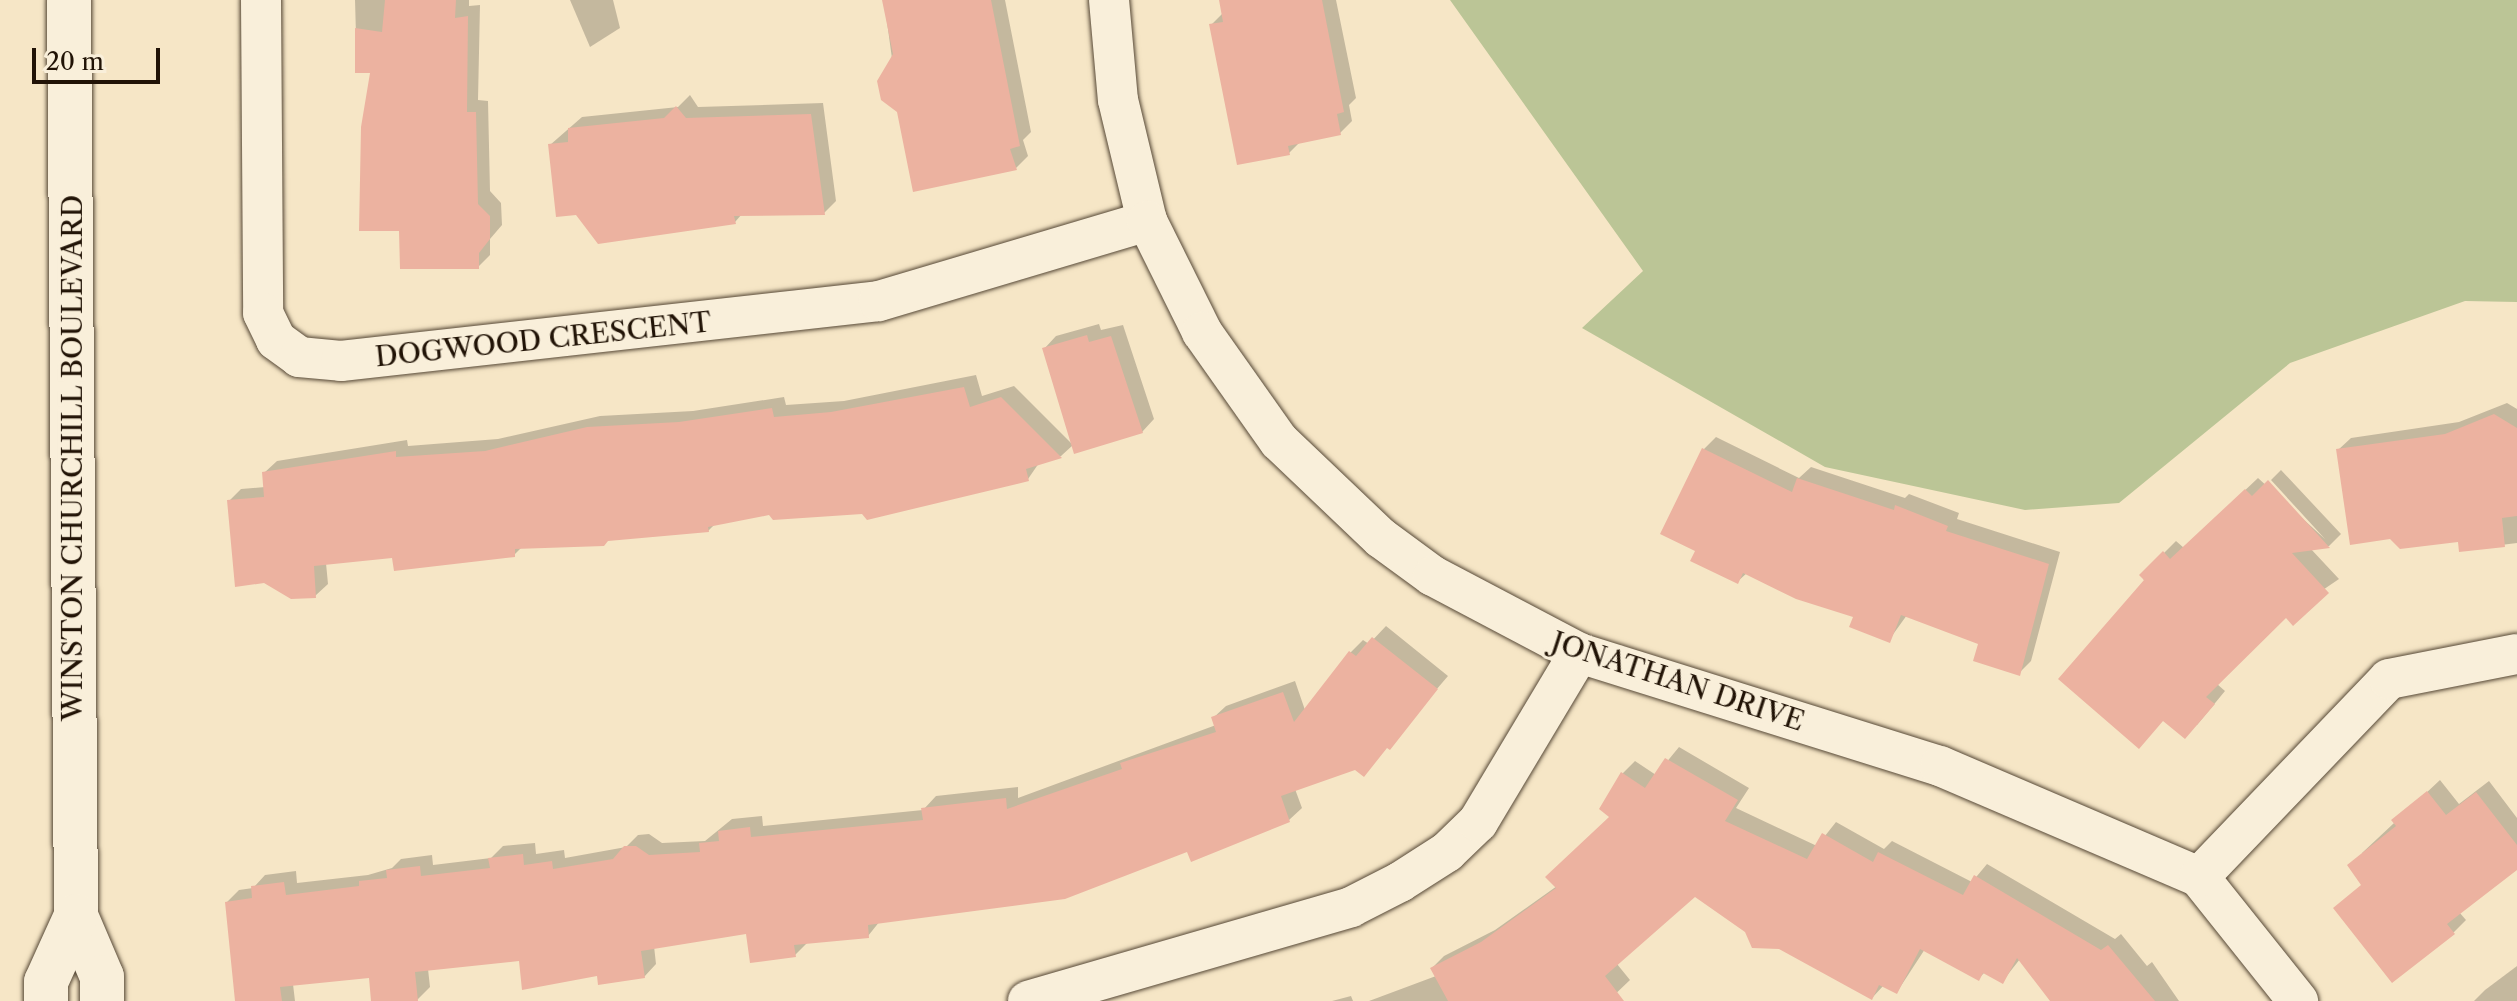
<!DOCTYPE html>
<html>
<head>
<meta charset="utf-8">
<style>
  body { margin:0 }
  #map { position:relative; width:2517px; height:1001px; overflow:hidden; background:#f6e6c6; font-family:"Libre Caslon Text",serif }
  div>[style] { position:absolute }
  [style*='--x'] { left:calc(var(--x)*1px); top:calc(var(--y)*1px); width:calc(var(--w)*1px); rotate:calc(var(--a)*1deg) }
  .green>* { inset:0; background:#bbc596 }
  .shadow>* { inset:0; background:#0003 }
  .building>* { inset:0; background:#ecb2a0 }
  .roads { filter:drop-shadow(0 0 2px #564836) drop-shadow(0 0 2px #564836) }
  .street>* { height:40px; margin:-20px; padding:0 20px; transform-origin:20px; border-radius:20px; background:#f9efda }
  .secondary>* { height:44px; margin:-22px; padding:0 22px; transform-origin:22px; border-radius:22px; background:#f9efda }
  span { translate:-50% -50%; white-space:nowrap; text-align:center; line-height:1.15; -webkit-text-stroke:6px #f9efda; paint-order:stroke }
  .street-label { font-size:28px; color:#211306 }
  .scale { position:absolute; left:32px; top:48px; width:128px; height:36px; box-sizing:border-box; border:4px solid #211306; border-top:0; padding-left:10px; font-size:24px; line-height:28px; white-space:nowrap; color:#211306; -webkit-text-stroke:6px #f9efda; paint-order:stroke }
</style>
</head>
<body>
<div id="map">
  <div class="green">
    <i style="clip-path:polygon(1450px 0,2517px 0,2517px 302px,2465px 301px,2290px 363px,2119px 503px,2025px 510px,1825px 467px,1582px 328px,1643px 271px)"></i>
  </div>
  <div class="shadow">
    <i style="clip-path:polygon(355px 0,469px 0,469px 6px,480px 5px,478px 100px,488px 101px,490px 191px,501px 203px,502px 225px,490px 239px,490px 255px,478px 267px,401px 229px,372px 71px,357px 71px)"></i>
    <i style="clip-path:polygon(570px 0,613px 0,620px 28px,590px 47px)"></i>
    <i style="clip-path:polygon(884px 0,1005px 0,1031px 132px,1023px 140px,1028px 156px,1016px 168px,899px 110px)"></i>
    <i style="clip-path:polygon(1222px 0,1336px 0,1356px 98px,1349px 105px,1352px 121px,1340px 133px,1301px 141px,1289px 153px,1211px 25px,1224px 12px)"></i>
    <i style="clip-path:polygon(690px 95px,698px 107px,823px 103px,836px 201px,824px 213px,742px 214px,735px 222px,550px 145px,582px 117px,678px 107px)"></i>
    <i style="clip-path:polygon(1099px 324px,1101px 330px,1123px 325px,1154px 419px,1142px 432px,1044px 349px,1056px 336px)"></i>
    <i style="clip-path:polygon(976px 375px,982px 396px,1014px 386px,1073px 445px,1061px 456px,1039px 463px,1028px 479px,863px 512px,770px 513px,715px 524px,708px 531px,522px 547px,514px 555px,394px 555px,326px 563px,328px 584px,315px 596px,229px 501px,241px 489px,265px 487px,264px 473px,277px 461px,407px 440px,408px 446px,498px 439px,600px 416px,693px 411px,784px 397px,786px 405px,844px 401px)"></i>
    <i style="clip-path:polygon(2507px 403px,2517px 409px,2517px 543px,2461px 550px,2460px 539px,2338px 450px,2351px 438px,2459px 422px)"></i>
    <i style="clip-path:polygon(1716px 437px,1799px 478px,1811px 467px,1905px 498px,1909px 494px,1959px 513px,1957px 519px,2060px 552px,2031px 661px,2019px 673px,1980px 643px,1907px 615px,1889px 640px,1855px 616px,1747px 573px,1737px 582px,1697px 550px,1704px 449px)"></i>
    <i style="clip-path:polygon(2281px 470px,2341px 534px,2329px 546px,2310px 548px,2339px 579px,2286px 615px,2217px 684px,2225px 691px,2197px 725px,2142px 575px,2176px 541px,2184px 548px,2258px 478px,2325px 539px,2271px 480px)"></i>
    <i style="clip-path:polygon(1386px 626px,1448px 676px,1364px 774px,1355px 768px,1295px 789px,1302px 808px,1289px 820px,1192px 860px,1189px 849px,880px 921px,868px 936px,808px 942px,795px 955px,748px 932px,654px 946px,656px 964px,644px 977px,520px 959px,428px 969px,430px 987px,417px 1000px,373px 1001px,371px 975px,293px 984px,295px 1001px,237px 1001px,227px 902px,239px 890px,253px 888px,265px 875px,296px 871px,297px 883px,368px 875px,392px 868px,401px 859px,432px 855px,433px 865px,491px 858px,503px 846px,535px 843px,536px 854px,564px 850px,565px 858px,626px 847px,638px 835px,649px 834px,662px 843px,705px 841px,732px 819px,762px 816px,763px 826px,923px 810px,936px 796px,1018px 787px,1018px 798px,1216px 725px,1213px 718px,1226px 706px,1295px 681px,1305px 710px,1351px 652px,1363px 640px,1369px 644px)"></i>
    <i style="clip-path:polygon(1679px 747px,1749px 788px,1736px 808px,1817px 846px,1836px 822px,1884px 849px,1892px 841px,1972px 882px,1987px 864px,2115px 939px,2121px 934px,2147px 966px,2152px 962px,2179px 1001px,2053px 1001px,2020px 959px,2002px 982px,1985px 972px,1979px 978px,1925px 949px,1897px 992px,1884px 985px,1872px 998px,1747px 931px,1695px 895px,1617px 964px,1630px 980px,1608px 1001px,1369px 1001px,1436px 976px,1432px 968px,1444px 956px,1495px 930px,1557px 886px,1612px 816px,1602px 809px,1623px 773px,1635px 761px,1656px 775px)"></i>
    <i style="clip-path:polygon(2440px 780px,2459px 804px,2489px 781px,2517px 818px,2517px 867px,2459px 912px,2466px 920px,2454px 932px,2393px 980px,2336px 908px,2363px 884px,2362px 853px)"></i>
    <i style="clip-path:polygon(2517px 966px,2517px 1001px,2474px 1001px,2485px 990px)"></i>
    <i style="clip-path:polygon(1351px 996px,1353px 1001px,1332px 1001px)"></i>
  </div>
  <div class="building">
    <i style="clip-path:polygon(385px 0,456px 0,455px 18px,468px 16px,467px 112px,476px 112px,478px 204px,490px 216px,490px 239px,479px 253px,479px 269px,400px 269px,399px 231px,359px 231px,361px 127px,370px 73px,355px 73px,355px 28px,382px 32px)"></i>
    <i style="clip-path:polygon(882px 0,991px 0,1020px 146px,1010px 149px,1017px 170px,913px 192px,897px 112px,881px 100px,877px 81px,893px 54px)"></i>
    <i style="clip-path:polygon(1219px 0,1322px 0,1344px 112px,1337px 114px,1341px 135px,1288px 146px,1290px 155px,1237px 165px,1209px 24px,1223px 22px)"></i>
    <i style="clip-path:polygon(676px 106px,686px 118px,811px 114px,825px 215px,734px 216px,736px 224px,598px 244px,576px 215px,556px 217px,548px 144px,568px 142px,568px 128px,664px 118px)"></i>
    <i style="clip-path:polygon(1087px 335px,1089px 342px,1111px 336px,1143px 433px,1074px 454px,1042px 348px)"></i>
    <i style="clip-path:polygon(964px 387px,970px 407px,1001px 397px,1062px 458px,1026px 469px,1029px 481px,867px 520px,862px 514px,773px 520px,769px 515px,708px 527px,709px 532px,608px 541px,604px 546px,515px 549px,515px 557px,394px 571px,392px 558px,314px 566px,316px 598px,291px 599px,264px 583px,235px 587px,227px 500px,264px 497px,262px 472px,396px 451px,396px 457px,485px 451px,587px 427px,679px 422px,772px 408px,774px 417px,831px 412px)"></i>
    <i style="clip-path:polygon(2494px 414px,2517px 428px,2517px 516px,2502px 518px,2505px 547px,2459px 552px,2458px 542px,2400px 549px,2390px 539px,2350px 545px,2336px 449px,2445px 434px)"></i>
    <i style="clip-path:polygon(1702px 448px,1792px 492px,1797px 478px,1894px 510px,1895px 505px,1948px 526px,1946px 531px,2049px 564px,2020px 676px,1973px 661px,1978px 644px,1901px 615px,1890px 643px,1849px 627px,1853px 617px,1796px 599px,1743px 573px,1738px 584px,1690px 561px,1695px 551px,1660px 534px)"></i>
    <i style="clip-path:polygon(2268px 480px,2330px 548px,2292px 553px,2329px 593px,2293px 626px,2286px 618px,2206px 697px,2215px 704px,2185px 739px,2163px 721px,2139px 749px,2058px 679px,2144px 580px,2139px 575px,2163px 551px,2170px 559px,2245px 489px,2252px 496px)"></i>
    <i style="clip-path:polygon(1372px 637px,1438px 689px,1390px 750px,1387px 748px,1364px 777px,1355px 770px,1281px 796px,1290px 822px,1191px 862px,1187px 852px,1065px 899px,868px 925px,869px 938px,794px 945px,796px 957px,750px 963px,746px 934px,641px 951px,645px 978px,598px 985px,597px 976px,522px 990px,519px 961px,415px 972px,418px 1001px,371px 1001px,369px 978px,280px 987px,282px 1001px,235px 1001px,225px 902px,252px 898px,251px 886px,284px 882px,286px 895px,359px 886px,359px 881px,387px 878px,386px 870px,420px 866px,421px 876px,490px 868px,488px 858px,523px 854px,524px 865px,552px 861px,553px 869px,613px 859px,624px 846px,636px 846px,649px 855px,700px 852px,699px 843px,719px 841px,718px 831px,750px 827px,751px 837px,923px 820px,921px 808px,1006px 798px,1007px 809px,1122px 769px,1120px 763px,1216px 732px,1211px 717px,1283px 692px,1294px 722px,1349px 651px,1356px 656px)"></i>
    <i style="clip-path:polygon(1665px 758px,1738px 800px,1725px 821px,1807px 859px,1822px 833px,1873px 862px,1878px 852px,1963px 895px,1974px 875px,2101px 950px,2108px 945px,2155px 1001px,2050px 1001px,2017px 958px,2003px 984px,1983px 973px,1979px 981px,1920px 949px,1897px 994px,1879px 985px,1872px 1000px,1779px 949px,1752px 948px,1745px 932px,1695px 897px,1605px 976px,1624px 1001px,1448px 1001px,1430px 968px,1481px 942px,1556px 888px,1545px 877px,1609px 817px,1599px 809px,1621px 772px,1645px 788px)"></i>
    <i style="clip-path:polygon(2427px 791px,2446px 815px,2476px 792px,2517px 845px,2517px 870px,2447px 924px,2455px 934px,2392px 983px,2333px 908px,2361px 885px,2347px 865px,2396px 826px,2391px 820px)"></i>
  </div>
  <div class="roads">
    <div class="street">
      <i style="--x:261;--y:0;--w:313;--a:89.6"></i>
      <i style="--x:263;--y:313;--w:30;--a:64"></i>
      <i style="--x:276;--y:340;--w:29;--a:36"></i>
      <i style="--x:299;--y:357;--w:42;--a:5.4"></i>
      <i style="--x:341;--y:361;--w:541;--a:-6.36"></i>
      <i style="--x:879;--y:301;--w:280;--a:-16.6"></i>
      <i style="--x:1109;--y:0;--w:100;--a:84.9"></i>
      <i style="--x:1118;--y:100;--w:124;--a:76.5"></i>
      <i style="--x:1147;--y:221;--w:124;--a:63.6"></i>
      <i style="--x:1202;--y:332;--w:133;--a:54.8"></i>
      <i style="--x:1279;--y:441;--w:141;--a:43.6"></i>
      <i style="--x:1381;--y:538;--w:64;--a:36.2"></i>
      <i style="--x:1433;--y:576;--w:165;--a:27.8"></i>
      <i style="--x:1579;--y:653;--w:378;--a:17.4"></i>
      <i style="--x:1940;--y:766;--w:282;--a:23.2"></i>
      <i style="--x:2199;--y:877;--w:159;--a:51.4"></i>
      <i style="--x:2199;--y:877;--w:274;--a:-46.2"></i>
      <i style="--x:2389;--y:679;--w:130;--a:-11.1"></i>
      <i style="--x:1028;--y:1001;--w:336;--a:-16.2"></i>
      <i style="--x:1351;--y:907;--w:55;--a:-27"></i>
      <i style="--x:1400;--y:882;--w:56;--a:-32.6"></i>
      <i style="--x:1447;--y:852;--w:43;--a:-44.1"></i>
      <i style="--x:1478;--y:822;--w:197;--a:-59.1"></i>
    </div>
    <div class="secondary">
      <i style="--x:69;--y:0;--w:916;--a:89.56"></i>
      <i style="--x:76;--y:916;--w:66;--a:66.9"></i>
      <i style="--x:102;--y:977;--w:24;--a:90"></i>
      <i style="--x:46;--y:1001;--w:19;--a:-90"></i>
      <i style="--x:46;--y:982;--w:72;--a:-65.6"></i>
    </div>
  </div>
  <div class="street-label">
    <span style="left:543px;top:339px;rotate:-6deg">DOGWOOD CRESCENT</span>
    <span style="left:72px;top:458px;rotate:-90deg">WINSTON CHURCHILL BOULEVARD</span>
    <span style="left:1678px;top:681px;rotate:18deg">JONATHAN DRIVE</span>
  </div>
  <div class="scale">20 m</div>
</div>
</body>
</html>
